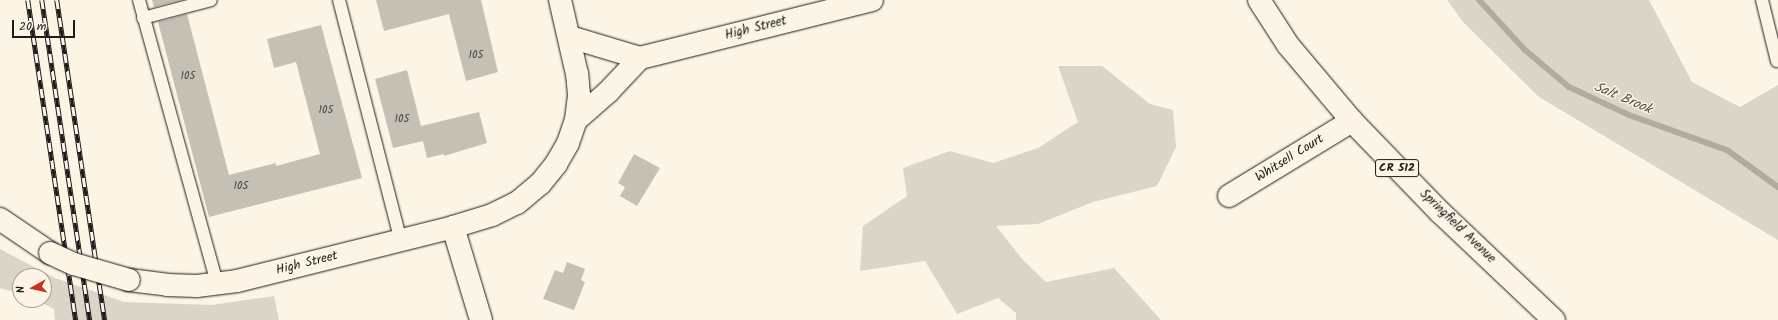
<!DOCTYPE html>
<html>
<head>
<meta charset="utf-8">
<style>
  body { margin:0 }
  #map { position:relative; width:1778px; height:320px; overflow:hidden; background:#fcf5e5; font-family:Kalam,sans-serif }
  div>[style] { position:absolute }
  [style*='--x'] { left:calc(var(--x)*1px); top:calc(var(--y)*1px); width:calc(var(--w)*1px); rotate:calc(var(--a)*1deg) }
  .green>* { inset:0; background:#dbd5c8 }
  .stream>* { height:6px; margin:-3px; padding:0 3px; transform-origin:3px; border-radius:3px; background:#b0aba1 }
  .building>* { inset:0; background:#c4c0b3 }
  .roads { filter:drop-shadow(0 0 1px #1c1c1c) drop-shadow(0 0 1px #1c1c1c) }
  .service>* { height:12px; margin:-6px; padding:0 6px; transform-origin:6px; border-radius:6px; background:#fcf5e5 }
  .minor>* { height:22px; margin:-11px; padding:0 11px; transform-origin:11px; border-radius:11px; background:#fcf5e5 }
  .tertiary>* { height:22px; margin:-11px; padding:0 11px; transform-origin:11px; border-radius:11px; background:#fcf5e5 }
  .primary>* { height:22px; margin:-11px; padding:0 11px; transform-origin:11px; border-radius:11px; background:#fcf5e5 }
  .rail>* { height:4.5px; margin-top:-2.25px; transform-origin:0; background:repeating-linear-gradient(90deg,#fcf5e5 0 9px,#1c1c1c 0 18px); box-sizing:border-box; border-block:1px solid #1c1c1c }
  .bridges { filter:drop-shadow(0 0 1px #1c1c1c) drop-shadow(0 0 1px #1c1c1c) }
  .tertiary-bridge>* { height:22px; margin:-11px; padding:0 11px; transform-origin:11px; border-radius:11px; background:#fcf5e5 }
  span { translate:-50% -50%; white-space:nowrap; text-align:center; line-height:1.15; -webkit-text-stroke:3px #fcf5e5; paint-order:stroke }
  .number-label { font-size:11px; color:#464542 }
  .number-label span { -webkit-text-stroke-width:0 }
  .shield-label span { padding:1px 3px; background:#fcf5e5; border:1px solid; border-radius:3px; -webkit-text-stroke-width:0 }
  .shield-label { font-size:12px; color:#1c1c1c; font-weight:700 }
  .street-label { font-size:13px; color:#1c1c1c }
  .water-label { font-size:14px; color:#575551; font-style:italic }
  .north { position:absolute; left:12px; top:268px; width:40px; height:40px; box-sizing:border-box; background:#fcf5e5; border:1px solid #a29e95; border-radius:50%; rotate:262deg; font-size:11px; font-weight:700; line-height:16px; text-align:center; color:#1c1c1c }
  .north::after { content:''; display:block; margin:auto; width:14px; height:18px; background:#c8321e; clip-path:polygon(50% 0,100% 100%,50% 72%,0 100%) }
  .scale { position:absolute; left:12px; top:20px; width:63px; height:18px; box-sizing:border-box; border:2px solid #1c1c1c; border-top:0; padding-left:5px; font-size:12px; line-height:14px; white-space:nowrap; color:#1c1c1c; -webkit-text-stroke:3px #fcf5e5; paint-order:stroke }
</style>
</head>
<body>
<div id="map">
  <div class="green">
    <i style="clip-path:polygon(1447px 0,1649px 0,1692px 82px,1740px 107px,1778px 85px,1778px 240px,1539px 97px,1463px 22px)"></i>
    <i style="clip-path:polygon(1058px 66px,1102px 66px,1150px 104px,1173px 110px,1176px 147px,1157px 186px,1093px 202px,1038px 224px,996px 226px,1023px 260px,1046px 282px,1114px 268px,1161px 320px,1016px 320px,1016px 313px,998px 298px,957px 314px,925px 261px,860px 271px,863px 226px,907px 196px,903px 168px,950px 151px,993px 163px,1038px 148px,1078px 122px)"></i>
    <i style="clip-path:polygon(0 249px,55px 278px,124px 302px,212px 305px,274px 296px,279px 320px,55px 320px,54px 309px,37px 300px,44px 300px,44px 276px,20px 276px,20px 294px,0 288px)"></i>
  </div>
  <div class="stream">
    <i style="--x:1479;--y:0;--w:68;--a:47.4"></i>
    <i style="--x:1525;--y:50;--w:57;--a:40.1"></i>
    <i style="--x:1569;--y:87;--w:66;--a:25"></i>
    <i style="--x:1629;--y:115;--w:104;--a:19.7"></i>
    <i style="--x:1727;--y:150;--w:63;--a:36"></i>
  </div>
  <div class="building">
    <i style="clip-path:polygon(152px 0,182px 0,154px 7px)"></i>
    <i style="clip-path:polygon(376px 0,481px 0,498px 72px,466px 81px,449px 14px,384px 31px)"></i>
    <i style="clip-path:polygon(187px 14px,229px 175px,276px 163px,276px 166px,320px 154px,296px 62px,274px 68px,267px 39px,321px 25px,362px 178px,209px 217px,158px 22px)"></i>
    <i style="clip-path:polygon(407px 70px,421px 126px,479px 112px,487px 143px,444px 156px,444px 154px,427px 158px,423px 141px,393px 148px,375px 79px)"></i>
    <i style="clip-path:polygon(634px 154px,660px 168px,637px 206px,620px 196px,625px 187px,618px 183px)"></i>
    <i style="clip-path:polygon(567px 262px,585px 269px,581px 280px,585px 282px,574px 310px,543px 299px,555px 270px,563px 273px)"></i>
  </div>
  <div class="roads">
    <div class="service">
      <i style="--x:139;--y:0;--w:295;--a:74.6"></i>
      <i style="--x:339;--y:0;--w:249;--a:75.6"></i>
      <i style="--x:1762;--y:0;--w:63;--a:76.2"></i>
      <i style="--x:143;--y:18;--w:70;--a:-14.8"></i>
    </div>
    <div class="minor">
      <i style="--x:570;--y:37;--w:73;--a:16.7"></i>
      <i style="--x:640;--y:58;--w:239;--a:-14"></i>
      <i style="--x:576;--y:120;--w:43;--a:-41.2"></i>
      <i style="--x:608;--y:92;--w:47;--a:-46.7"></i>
      <i style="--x:1229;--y:196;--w:144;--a:-31.4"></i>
      <i style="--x:453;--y:227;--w:97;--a:73.2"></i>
    </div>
    <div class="tertiary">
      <i style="--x:0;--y:219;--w:60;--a:34.2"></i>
      <i style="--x:129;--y:280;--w:38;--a:7"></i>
      <i style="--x:167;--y:285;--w:30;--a:2"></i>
      <i style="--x:197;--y:286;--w:40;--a:-7.1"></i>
      <i style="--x:237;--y:281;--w:223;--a:-14"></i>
      <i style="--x:453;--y:227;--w:41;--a:-17.1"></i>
      <i style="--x:492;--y:215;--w:28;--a:-26"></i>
      <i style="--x:517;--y:203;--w:30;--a:-40"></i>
      <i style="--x:540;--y:184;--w:26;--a:-51"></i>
      <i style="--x:556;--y:164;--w:24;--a:-60"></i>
      <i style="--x:568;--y:143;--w:24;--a:-71"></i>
      <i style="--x:576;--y:120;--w:25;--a:-83"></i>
      <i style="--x:579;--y:95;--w:21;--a:-95"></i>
      <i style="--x:577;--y:74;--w:76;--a:-102.9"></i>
    </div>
    <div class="primary">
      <i style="--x:1259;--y:0;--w:54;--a:57.2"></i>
      <i style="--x:1288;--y:45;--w:99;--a:49.9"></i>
      <i style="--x:1352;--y:121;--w:127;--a:46"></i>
      <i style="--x:1440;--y:212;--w:157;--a:43.5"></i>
    </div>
  </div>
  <div class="rail">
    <i style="--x:28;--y:0;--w:324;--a:81.5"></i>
    <i style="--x:42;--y:0;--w:324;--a:81.5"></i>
    <i style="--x:57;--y:0;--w:324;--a:81.5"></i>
  </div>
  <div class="bridges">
    <div class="tertiary-bridge">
      <i style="--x:50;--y:253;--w:26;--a:25"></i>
      <i style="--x:74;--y:264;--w:57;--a:16.2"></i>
    </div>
  </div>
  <div class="number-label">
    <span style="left:476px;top:55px">105</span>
    <span style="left:188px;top:76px">105</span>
    <span style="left:326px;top:110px">105</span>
    <span style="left:402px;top:119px">105</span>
    <span style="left:241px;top:186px">105</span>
  </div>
  <div class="shield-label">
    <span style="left:1397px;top:168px">CR 512</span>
  </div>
  <div class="street-label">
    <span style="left:756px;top:29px;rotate:-14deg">High Street</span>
    <span style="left:1290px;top:159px;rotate:-32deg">Whitsell Court</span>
    <span style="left:1457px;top:227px;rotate:44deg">Springfield Avenue</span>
    <span style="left:307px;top:264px;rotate:-14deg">High Street</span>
  </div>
  <div class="water-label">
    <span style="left:1623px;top:98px;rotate:23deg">Salt Brook</span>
  </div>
  <div class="north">N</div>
  <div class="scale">20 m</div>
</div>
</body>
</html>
